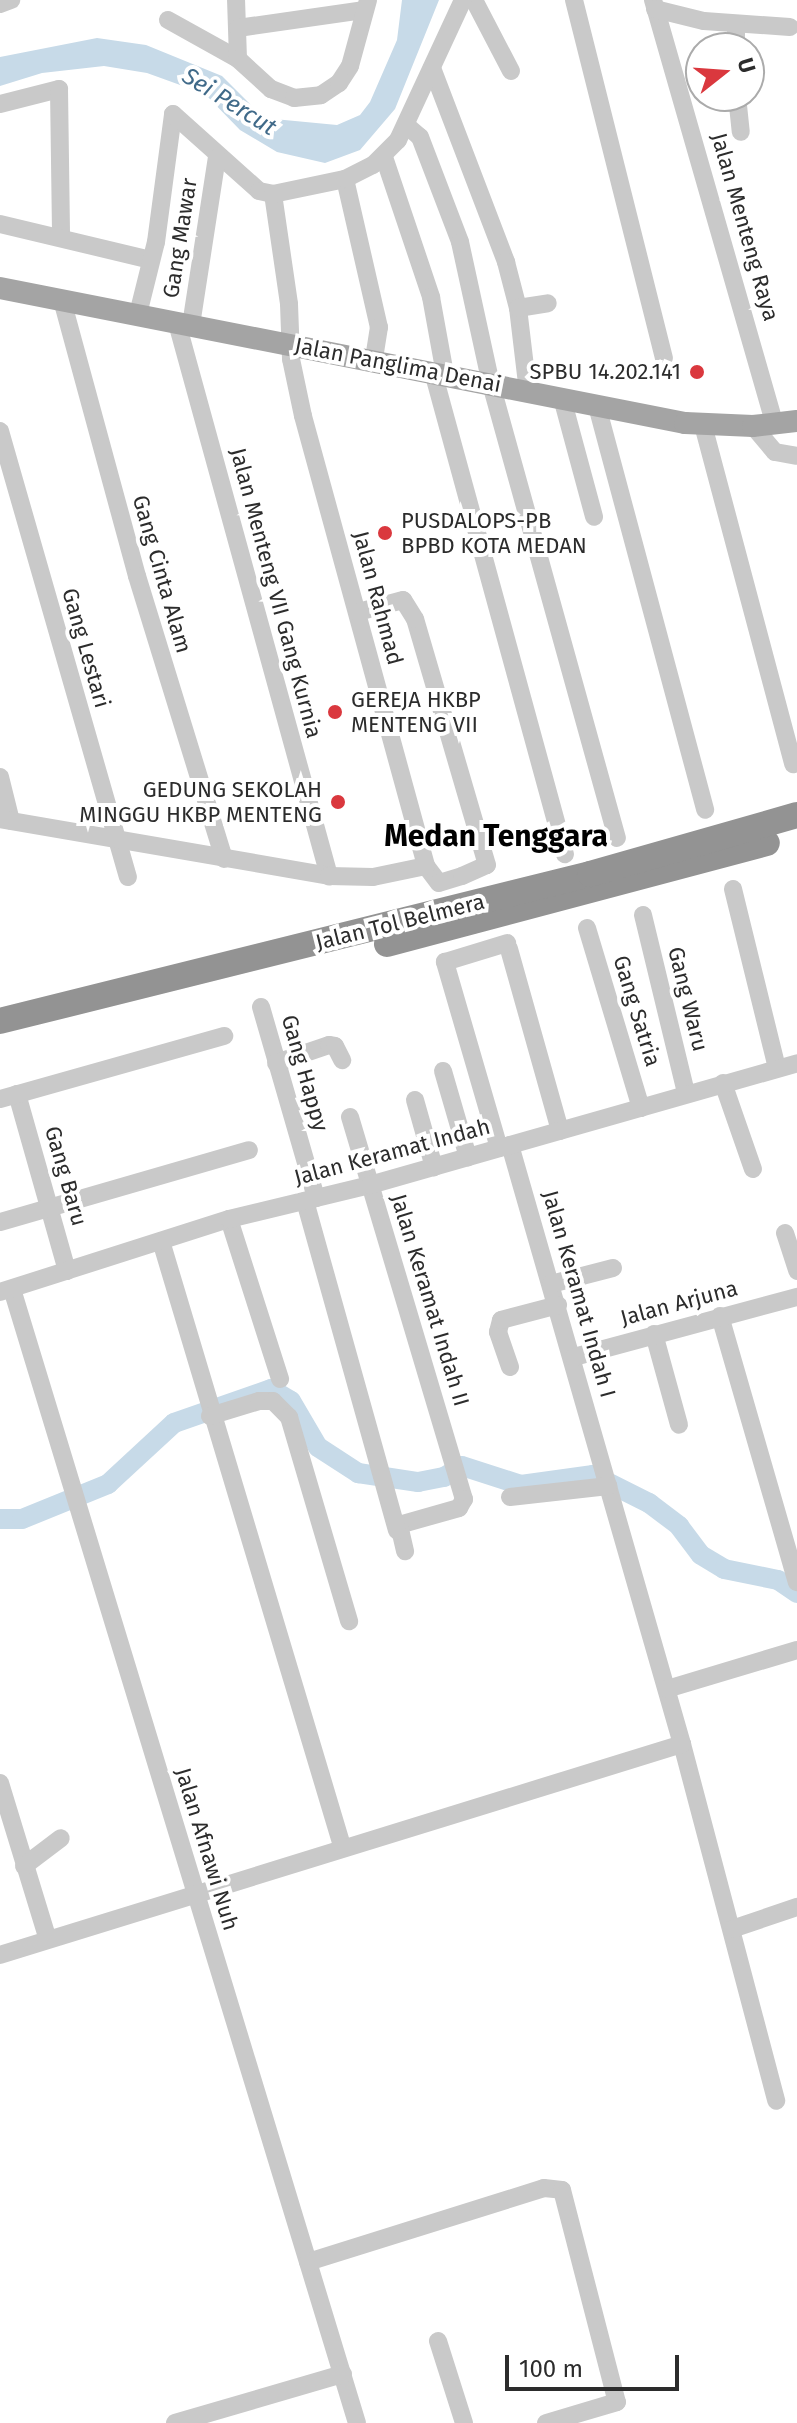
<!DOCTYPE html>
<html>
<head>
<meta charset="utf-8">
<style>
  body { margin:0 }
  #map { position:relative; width:797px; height:2423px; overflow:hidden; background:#fff; font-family:"Fira Sans",sans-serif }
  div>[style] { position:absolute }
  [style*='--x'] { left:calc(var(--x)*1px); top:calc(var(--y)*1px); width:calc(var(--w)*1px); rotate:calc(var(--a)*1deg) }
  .water>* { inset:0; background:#c7dae8 }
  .river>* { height:20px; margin:-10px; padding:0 10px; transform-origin:10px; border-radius:10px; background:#c7dae8 }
  .minor>* { height:18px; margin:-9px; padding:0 9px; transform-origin:9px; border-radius:9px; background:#c9c9c9 }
  .major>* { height:22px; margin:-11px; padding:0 11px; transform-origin:11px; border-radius:11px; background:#a4a4a4 }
  .highway>* { height:26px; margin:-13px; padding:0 13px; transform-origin:13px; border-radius:13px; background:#939393 }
  .dots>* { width:22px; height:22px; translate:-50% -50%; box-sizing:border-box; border:4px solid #fff; border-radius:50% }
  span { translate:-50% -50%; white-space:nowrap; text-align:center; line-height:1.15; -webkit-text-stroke:8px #fff; paint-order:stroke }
  .street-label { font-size:22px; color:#2c2c2c }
  .poi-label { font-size:22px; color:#2c2c2c }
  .right { translate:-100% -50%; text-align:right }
  .left { translate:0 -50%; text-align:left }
  .water-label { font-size:24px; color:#406a89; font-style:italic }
  .district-label { font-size:30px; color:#000; font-weight:700 }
  .north { position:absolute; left:685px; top:32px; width:80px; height:80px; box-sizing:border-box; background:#fff; border:2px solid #ababab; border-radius:50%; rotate:73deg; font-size:22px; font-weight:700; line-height:32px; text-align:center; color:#2c2c2c }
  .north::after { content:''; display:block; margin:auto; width:28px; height:36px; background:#da383e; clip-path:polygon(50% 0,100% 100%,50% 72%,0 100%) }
  .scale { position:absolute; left:505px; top:2355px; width:174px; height:36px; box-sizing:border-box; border:4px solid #2c2c2c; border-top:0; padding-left:10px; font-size:24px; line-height:28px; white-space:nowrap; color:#2c2c2c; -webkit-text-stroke:6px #fff; paint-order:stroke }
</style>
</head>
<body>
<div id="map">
  <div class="water">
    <i style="clip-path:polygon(402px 0,439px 0,395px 109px,360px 150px,325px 163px,277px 152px,240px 130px,205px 94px,147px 73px,104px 66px,42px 73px,0 86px,0 57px,97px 38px,146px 45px,222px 76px,256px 110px,274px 119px,337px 125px,360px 115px,370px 102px,397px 40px)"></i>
  </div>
  <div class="river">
    <i style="--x:0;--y:1519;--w:22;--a:0"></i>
    <i style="--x:22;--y:1519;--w:93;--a:-22.1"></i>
    <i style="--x:108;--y:1484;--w:90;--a:-42.7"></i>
    <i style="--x:174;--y:1423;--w:103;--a:-19.3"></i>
    <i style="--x:271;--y:1389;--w:23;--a:31"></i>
    <i style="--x:291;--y:1401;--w:53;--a:59.6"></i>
    <i style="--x:318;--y:1447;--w:48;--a:33"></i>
    <i style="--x:358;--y:1473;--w:61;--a:8.5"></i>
    <i style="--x:418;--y:1482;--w:26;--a:-11"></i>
    <i style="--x:444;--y:1477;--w:21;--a:-31"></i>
    <i style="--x:462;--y:1466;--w:62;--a:17.9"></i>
    <i style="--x:521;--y:1485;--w:73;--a:-7.9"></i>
    <i style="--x:593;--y:1475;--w:63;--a:26.6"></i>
    <i style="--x:649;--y:1503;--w:38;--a:37"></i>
    <i style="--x:679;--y:1526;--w:36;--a:53"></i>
    <i style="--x:701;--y:1555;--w:27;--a:31"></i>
    <i style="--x:724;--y:1569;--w:55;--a:11.5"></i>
    <i style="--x:778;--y:1580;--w:23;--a:34"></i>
  </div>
  <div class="minor">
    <i style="--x:474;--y:0;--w:80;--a:62.5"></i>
    <i style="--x:574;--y:0;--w:369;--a:75.9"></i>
    <i style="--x:653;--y:0;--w:440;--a:74"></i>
    <i style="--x:0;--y:4;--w:12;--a:-20"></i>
    <i style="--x:655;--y:9;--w:50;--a:13.8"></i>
    <i style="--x:704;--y:21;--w:86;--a:4"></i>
    <i style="--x:168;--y:20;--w:80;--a:29.1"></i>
    <i style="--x:238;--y:59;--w:59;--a:-91.9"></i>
    <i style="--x:736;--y:24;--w:24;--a:90"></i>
    <i style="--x:238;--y:28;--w:128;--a:-8.1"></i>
    <i style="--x:238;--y:59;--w:45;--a:42.3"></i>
    <i style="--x:271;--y:89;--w:25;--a:21"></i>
    <i style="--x:294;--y:98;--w:27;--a:-6"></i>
    <i style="--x:321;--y:95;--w:22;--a:-34"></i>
    <i style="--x:339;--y:83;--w:20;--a:-57"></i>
    <i style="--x:350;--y:66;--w:68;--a:-74.7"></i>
    <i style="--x:432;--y:68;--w:208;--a:69.1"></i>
    <i style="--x:506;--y:262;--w:48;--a:75.4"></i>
    <i style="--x:518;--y:308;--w:85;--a:83.2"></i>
    <i style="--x:737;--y:96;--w:36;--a:84"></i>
    <i style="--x:0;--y:104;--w:61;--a:-14.3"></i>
    <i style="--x:59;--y:89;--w:148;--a:89.2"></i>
    <i style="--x:406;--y:125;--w:18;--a:41"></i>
    <i style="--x:420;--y:137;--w:112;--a:69.1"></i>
    <i style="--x:460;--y:242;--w:145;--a:77.7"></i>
    <i style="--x:491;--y:384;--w:471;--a:74.5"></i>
    <i style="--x:384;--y:157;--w:148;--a:71.4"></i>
    <i style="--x:431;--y:297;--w:78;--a:79.7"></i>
    <i style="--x:345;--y:179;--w:152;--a:77.1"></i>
    <i style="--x:379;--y:327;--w:33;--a:99"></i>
    <i style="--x:273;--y:194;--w:111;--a:81.7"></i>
    <i style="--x:289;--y:304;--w:55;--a:87.9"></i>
    <i style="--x:291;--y:359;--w:58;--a:78.1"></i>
    <i style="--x:303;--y:416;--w:467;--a:74.7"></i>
    <i style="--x:426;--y:866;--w:21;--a:53"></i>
    <i style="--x:439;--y:883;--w:24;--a:-17"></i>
    <i style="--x:462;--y:876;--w:27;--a:-24"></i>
    <i style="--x:487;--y:865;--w:256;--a:-106.3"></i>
    <i style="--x:415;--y:619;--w:22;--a:-122"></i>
    <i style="--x:403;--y:600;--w:47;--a:165.1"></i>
    <i style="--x:0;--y:224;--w:155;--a:13.4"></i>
    <i style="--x:62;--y:300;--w:286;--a:74.8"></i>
    <i style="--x:137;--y:576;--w:296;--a:72.9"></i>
    <i style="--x:518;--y:308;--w:30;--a:-9"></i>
    <i style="--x:138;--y:314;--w:74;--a:-76"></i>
    <i style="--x:156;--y:242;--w:129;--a:-82.4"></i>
    <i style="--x:173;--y:114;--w:115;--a:41.8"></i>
    <i style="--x:259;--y:191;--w:14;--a:12"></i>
    <i style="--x:273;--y:194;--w:74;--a:-11.8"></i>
    <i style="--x:345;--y:179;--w:31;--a:-27"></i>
    <i style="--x:373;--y:165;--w:35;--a:-45"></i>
    <i style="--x:398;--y:140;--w:154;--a:-65.1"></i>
    <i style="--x:177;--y:323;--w:574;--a:74.63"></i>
    <i style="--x:191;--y:325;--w:169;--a:-81.2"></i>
    <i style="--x:433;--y:372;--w:500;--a:74.7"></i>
    <i style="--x:562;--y:398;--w:123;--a:74.9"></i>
    <i style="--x:597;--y:406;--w:418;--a:75"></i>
    <i style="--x:703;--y:425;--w:351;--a:75.1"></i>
    <i style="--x:753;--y:426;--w:34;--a:50"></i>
    <i style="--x:775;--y:452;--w:22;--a:10"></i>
    <i style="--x:0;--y:431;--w:464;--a:74"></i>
    <i style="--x:0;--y:777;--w:45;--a:76"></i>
    <i style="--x:0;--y:819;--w:334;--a:9.8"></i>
    <i style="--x:329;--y:876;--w:44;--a:1.3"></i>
    <i style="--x:373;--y:877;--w:54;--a:-11.7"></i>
    <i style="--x:733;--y:889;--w:184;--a:76.2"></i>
    <i style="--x:643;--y:915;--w:183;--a:76.4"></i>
    <i style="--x:587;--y:928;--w:188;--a:73.3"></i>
    <i style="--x:509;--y:949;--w:189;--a:74.3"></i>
    <i style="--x:261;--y:1007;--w:199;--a:73.9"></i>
    <i style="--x:276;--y:1063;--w:56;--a:-18.8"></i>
    <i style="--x:329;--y:1045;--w:6;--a:9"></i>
    <i style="--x:335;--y:1046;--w:16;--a:63"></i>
    <i style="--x:443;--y:1071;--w:90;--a:73.8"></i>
    <i style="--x:723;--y:1083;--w:91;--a:70.8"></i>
    <i style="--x:17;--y:1094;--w:184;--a:74.2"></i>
    <i style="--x:0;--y:1099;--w:233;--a:-15.7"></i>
    <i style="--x:415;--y:1100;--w:70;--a:74.2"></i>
    <i style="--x:350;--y:1117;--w:399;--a:73.4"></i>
    <i style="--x:464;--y:1499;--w:10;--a:119"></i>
    <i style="--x:459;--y:1508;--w:62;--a:164.2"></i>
    <i style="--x:399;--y:1525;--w:27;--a:77"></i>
    <i style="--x:510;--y:1145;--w:623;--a:73.98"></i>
    <i style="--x:682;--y:1744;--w:369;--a:75.2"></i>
    <i style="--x:499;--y:1148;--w:194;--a:-106.2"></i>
    <i style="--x:445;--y:962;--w:65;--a:-17"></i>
    <i style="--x:305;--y:1201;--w:342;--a:74.4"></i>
    <i style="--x:229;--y:1219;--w:168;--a:72.3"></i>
    <i style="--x:0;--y:1222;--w:259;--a:-16.1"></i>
    <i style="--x:785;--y:1233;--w:40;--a:72"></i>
    <i style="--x:161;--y:1241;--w:631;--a:73.34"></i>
    <i style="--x:551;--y:1284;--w:64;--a:-14.5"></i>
    <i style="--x:12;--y:1289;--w:1185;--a:73.08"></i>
    <i style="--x:0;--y:1292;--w:240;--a:-17.7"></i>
    <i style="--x:229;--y:1219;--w:145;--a:-13.6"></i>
    <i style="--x:370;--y:1185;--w:444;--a:-15.9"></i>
    <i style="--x:720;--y:1316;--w:277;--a:73.9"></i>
    <i style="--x:654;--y:1334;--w:94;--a:74.6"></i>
    <i style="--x:574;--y:1357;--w:231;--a:-15.1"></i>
    <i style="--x:510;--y:1367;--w:37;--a:-109"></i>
    <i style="--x:498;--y:1332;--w:12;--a:-76"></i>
    <i style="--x:501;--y:1320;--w:59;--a:-14.7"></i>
    <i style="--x:210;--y:1416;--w:51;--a:-17"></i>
    <i style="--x:259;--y:1401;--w:14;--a:0"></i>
    <i style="--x:273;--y:1401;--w:23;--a:45"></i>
    <i style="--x:289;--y:1417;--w:213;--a:73.6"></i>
    <i style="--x:510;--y:1497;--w:99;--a:-6.4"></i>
    <i style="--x:667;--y:1689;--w:136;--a:-16.7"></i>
    <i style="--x:0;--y:1783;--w:161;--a:73"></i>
    <i style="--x:24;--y:1866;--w:46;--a:-37.1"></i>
    <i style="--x:732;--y:1929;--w:69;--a:-18.7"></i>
    <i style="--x:0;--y:1955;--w:714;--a:-17.19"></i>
    <i style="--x:308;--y:2262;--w:247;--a:-17.4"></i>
    <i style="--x:544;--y:2188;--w:18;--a:6"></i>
    <i style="--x:562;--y:2190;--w:219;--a:75.5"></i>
    <i style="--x:617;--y:2402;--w:74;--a:163.5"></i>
    <i style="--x:438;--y:2341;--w:86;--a:72.4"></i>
    <i style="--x:175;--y:2423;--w:175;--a:-16.3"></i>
  </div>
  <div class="major">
    <i style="--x:0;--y:288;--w:698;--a:11.15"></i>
    <i style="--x:685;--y:423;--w:68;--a:2.5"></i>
    <i style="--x:753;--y:426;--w:44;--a:-6.5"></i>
  </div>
  <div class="highway">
    <i style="--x:387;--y:944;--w:393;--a:-14.9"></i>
    <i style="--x:0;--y:1021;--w:608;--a:-13.99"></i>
    <i style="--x:590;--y:874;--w:215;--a:-15.9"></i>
  </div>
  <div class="dots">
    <i style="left:697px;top:372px;background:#da383e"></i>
    <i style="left:385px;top:533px;background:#da383e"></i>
    <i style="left:335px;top:712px;background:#da383e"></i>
    <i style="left:338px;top:802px;background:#da383e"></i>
  </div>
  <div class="street-label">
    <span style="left:745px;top:227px;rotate:74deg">Jalan Menteng Raya</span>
    <span style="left:180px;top:238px;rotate:-81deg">Gang Mawar</span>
    <span style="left:398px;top:365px;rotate:11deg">Jalan Panglima Denai</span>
    <span style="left:162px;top:574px;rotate:74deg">Gang Cinta Alam</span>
    <span style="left:276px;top:593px;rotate:75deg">Jalan Menteng VII Gang Kurnia</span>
    <span style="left:378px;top:598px;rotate:75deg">Jalan Rahmad</span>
    <span style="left:86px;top:648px;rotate:74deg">Gang Lestari</span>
    <span style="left:400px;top:922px;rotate:-14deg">Jalan Tol Belmera</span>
    <span style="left:688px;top:999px;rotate:76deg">Gang Waru</span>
    <span style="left:637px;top:1011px;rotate:73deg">Gang Satria</span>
    <span style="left:305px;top:1073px;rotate:74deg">Gang Happy</span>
    <span style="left:392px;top:1152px;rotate:-15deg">Jalan Keramat Indah</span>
    <span style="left:66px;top:1176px;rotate:74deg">Gang Baru</span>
    <span style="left:579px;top:1294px;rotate:74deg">Jalan Keramat Indah I</span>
    <span style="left:430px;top:1300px;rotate:73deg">Jalan Keramat Indah II</span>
    <span style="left:679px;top:1303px;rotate:-15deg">Jalan Arjuna</span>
    <span style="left:207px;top:1849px;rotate:73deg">Jalan Afnawi Nuh</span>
  </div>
  <div class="poi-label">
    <span class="right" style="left:681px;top:372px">SPBU 14.202.141</span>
    <span class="left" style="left:401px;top:533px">PUSDALOPS-PB<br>BPBD KOTA MEDAN</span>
    <span class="left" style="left:351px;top:712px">GEREJA HKBP<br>MENTENG VII</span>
    <span class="right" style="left:322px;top:802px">GEDUNG SEKOLAH<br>MINGGU HKBP MENTENG</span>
  </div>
  <div class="water-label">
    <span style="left:229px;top:102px;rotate:32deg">Sei Percut</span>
  </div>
  <div class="district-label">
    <span style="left:496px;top:836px">Medan Tenggara</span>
  </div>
  <div class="north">U</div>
  <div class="scale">100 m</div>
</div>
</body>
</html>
